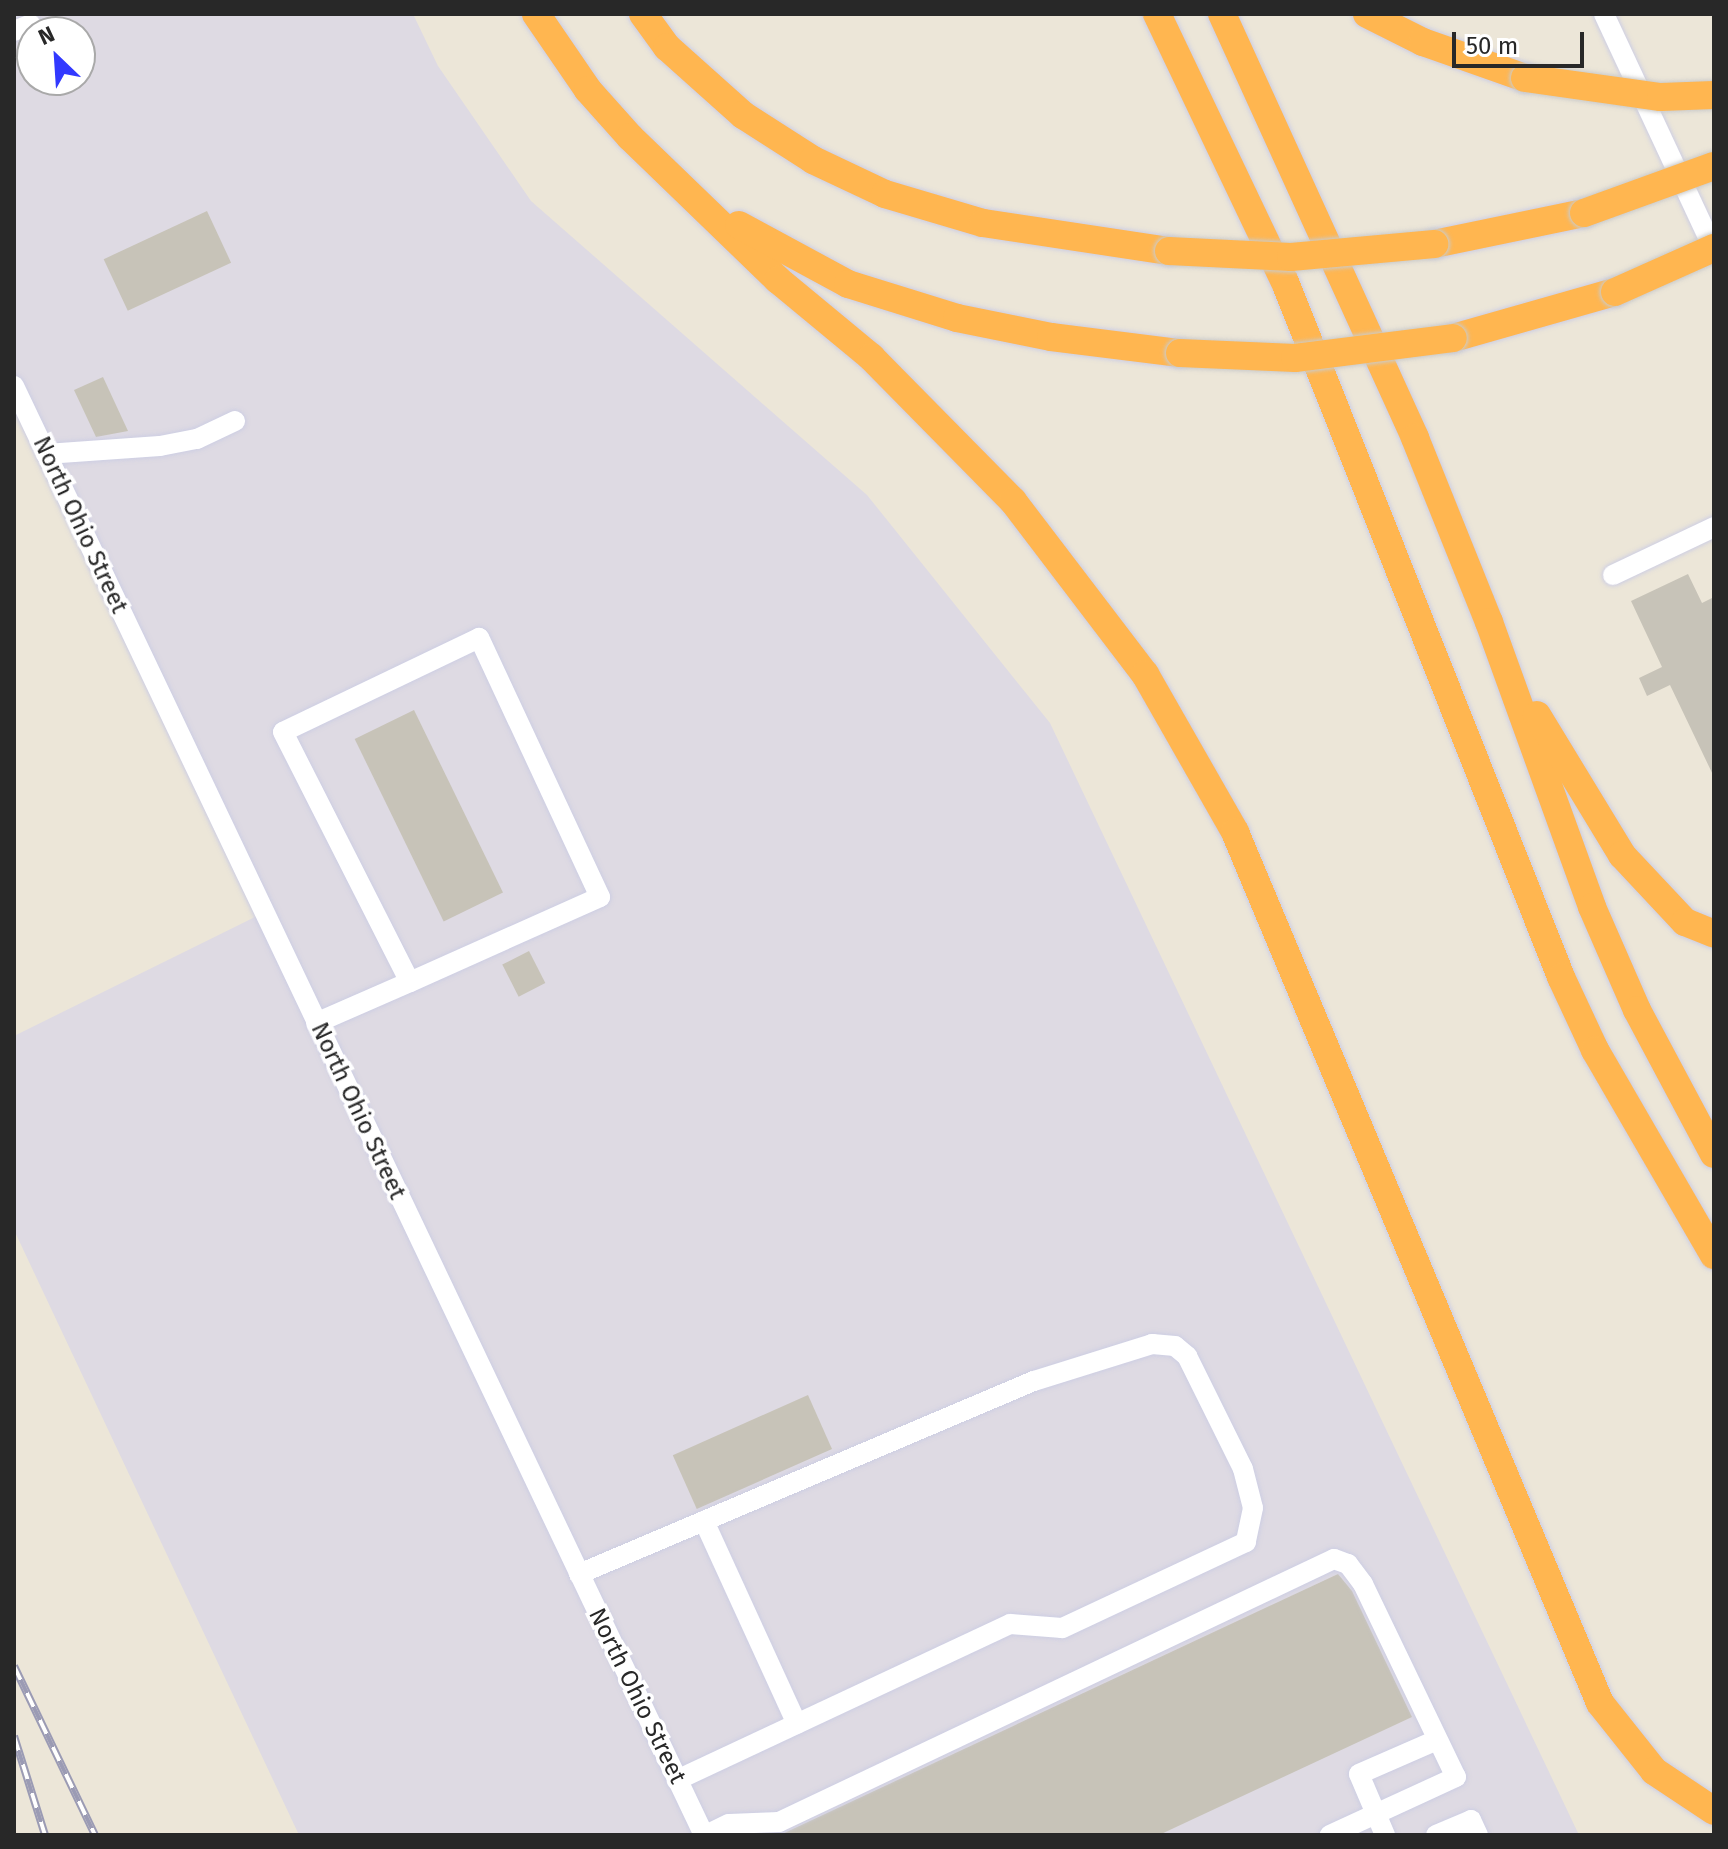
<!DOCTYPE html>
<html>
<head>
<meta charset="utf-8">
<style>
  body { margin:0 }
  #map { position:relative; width:1728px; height:1849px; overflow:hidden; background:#ece6d8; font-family:"Fira Sans",sans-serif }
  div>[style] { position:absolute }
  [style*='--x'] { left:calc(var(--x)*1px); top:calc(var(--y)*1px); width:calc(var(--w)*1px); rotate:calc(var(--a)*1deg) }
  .industrial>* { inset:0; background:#dedae3 }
  .building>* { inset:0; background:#c7c3b8; transform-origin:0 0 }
  .roads { filter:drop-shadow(0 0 2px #cdcee3) drop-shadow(0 0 2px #cdcee3) }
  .minor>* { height:20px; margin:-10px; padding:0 10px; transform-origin:10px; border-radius:10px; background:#fff }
  .highway>* { height:28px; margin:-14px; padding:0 14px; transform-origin:14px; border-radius:14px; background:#ffb650 }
  .rail>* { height:8px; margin-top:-4px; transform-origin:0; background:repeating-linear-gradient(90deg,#fff 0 15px,#9b9bb4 0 30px); box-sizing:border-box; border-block:2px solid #9b9bb4 }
  .bridges { filter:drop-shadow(0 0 2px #cbcbcb) drop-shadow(0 0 2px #cbcbcb) }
  .highway-bridge>* { height:28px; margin:-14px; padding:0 14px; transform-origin:14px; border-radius:14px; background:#ffb650 }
  span { translate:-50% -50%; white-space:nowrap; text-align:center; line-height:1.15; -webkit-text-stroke:7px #fff; paint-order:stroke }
  .street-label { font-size:24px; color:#282828 }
  .frame { position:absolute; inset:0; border:16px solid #282828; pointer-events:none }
  .north { position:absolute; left:16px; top:16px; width:80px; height:80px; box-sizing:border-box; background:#fff; border:2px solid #a9a9a9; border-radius:50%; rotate:335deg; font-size:22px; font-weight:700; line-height:32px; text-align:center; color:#282828 }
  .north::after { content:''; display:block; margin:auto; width:28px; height:36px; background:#3239ff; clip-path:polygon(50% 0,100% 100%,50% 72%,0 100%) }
  .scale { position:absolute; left:1452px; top:32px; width:132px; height:36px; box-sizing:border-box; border:4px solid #282828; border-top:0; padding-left:10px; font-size:24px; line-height:28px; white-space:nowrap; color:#282828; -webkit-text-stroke:6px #fff; paint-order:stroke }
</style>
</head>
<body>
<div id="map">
  <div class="industrial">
    <i style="clip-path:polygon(evenodd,14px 14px,413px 14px,438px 66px,531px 201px,867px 495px,1050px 723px,1579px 1835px,299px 1835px,14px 1230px,14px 1036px,263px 913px,14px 386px,14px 14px,32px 32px,80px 32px,80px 80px,32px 80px,32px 32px)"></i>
  </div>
  <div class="building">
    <i style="left:207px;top:211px;width:57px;height:114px;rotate:65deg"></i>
    <i style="clip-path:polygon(103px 377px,128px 431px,96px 437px,74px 390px)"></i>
    <i style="clip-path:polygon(1688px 574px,1702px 603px,1714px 597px,1714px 777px,1670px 685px,1647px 696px,1639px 678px,1662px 667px,1631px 601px)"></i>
    <i style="left:414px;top:710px;width:203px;height:66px;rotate:64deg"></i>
    <i style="left:529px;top:951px;width:36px;height:30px;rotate:63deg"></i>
    <i style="left:808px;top:1395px;width:59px;height:148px;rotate:66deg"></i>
    <i style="clip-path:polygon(1338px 1574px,1352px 1591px,1412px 1717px,1159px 1835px,780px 1835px)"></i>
  </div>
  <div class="roads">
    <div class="minor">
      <i style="--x:1604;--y:14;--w:260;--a:65"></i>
      <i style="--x:14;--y:31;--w:18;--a:-22"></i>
      <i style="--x:14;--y:386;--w:1605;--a:64.54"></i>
      <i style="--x:46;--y:454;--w:114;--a:-4"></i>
      <i style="--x:160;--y:446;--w:38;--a:-11"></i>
      <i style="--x:197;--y:439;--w:42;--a:-25.3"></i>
      <i style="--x:1613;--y:575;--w:112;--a:-25.4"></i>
      <i style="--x:316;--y:1023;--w:103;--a:-23.6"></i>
      <i style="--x:410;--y:982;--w:208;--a:-24.1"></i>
      <i style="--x:600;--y:897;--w:286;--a:-115"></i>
      <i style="--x:479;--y:638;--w:217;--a:154.4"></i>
      <i style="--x:283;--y:732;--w:280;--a:63.1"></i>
      <i style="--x:704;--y:1521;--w:223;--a:65.4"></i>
      <i style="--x:579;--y:1574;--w:494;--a:-23"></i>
      <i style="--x:1034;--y:1381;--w:124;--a:-17.4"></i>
      <i style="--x:1152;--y:1344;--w:23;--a:5"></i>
      <i style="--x:1175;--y:1346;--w:16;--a:40"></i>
      <i style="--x:1187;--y:1356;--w:126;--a:63.6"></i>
      <i style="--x:1243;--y:1469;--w:40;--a:75.6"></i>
      <i style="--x:1253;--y:1508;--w:35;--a:102"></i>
      <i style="--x:1246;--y:1542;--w:203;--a:154.9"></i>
      <i style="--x:1062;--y:1628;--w:52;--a:-175.6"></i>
      <i style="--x:1010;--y:1624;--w:368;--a:154.9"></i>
      <i style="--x:706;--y:1835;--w:25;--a:-26"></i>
      <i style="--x:729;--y:1824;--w:50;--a:-2.3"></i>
      <i style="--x:779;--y:1822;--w:614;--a:-25.36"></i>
      <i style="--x:1334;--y:1559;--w:15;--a:20"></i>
      <i style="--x:1348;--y:1564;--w:25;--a:53"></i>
      <i style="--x:1363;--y:1584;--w:214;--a:64.3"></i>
      <i style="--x:1456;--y:1777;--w:139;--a:155.3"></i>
      <i style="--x:1385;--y:1835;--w:66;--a:-113.1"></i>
      <i style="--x:1359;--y:1774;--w:85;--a:-23.6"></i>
      <i style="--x:1436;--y:1835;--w:38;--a:-23"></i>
      <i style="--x:1471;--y:1820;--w:17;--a:65"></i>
    </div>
    <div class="highway">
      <i style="--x:536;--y:14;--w:92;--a:55.6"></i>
      <i style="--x:588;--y:90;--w:63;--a:48.2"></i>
      <i style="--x:630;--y:137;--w:206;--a:44"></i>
      <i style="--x:778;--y:280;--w:121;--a:39.6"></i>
      <i style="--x:871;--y:357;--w:202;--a:45.4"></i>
      <i style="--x:1013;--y:501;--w:218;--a:52.7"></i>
      <i style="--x:1145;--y:674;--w:182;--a:60.3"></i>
      <i style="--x:1235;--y:832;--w:944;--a:67.26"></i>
      <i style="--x:1600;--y:1703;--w:87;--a:51.5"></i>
      <i style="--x:1654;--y:1771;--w:72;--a:33.7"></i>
      <i style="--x:643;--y:14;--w:41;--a:54"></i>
      <i style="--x:667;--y:47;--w:102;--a:41.8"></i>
      <i style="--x:743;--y:115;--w:83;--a:32.7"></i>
      <i style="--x:813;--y:160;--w:80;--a:25.3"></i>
      <i style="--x:885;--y:194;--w:102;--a:16.5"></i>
      <i style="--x:983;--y:223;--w:188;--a:8.6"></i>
      <i style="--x:1157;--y:14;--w:297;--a:64.5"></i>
      <i style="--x:1285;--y:282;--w:748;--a:68.34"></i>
      <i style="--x:1561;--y:977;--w:81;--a:65"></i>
      <i style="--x:1595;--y:1050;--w:237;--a:59.9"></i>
      <i style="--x:1222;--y:14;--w:466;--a:65.5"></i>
      <i style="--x:1415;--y:438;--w:198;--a:68.1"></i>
      <i style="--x:1489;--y:622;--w:303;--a:70.1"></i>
      <i style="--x:1592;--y:907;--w:112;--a:66.4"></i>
      <i style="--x:1637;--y:1010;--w:163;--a:61.9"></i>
      <i style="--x:1367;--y:14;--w:63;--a:26.6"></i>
      <i style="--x:1423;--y:42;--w:108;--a:19.4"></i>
      <i style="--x:739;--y:225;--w:124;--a:28.4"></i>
      <i style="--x:848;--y:284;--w:114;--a:17.3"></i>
      <i style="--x:957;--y:318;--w:96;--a:11.4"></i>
      <i style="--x:1051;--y:337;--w:130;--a:7.1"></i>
      <i style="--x:1434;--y:244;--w:153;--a:-11.7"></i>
      <i style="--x:1453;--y:338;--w:168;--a:-15.9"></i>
      <i style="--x:1537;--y:715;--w:164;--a:58.7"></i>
      <i style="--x:1622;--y:855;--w:92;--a:46.8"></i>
      <i style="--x:1685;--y:922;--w:31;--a:22"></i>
    </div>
  </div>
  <div class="rail">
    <i style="--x:14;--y:1666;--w:187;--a:64.4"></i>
    <i style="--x:14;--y:1736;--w:104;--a:72.6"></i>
  </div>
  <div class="bridges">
    <div class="highway-bridge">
      <i style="--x:1525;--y:78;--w:137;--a:8"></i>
      <i style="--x:1661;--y:97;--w:53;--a:-2.2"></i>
      <i style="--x:1584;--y:213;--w:138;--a:-19.9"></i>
      <i style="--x:1169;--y:251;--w:122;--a:2.8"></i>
      <i style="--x:1291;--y:257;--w:144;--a:-5.2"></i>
      <i style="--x:1615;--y:292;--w:108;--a:-24"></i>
      <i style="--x:1180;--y:353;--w:115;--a:2.5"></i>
      <i style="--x:1295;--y:358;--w:159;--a:-7.2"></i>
    </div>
  </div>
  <div class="street-label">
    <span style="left:80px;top:525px;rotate:65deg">North Ohio Street</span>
    <span style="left:358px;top:1111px;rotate:65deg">North Ohio Street</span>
    <span style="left:637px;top:1696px;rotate:64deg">North Ohio Street</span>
  </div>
  <div class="frame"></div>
  <div class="north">N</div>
  <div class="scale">50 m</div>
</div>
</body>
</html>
